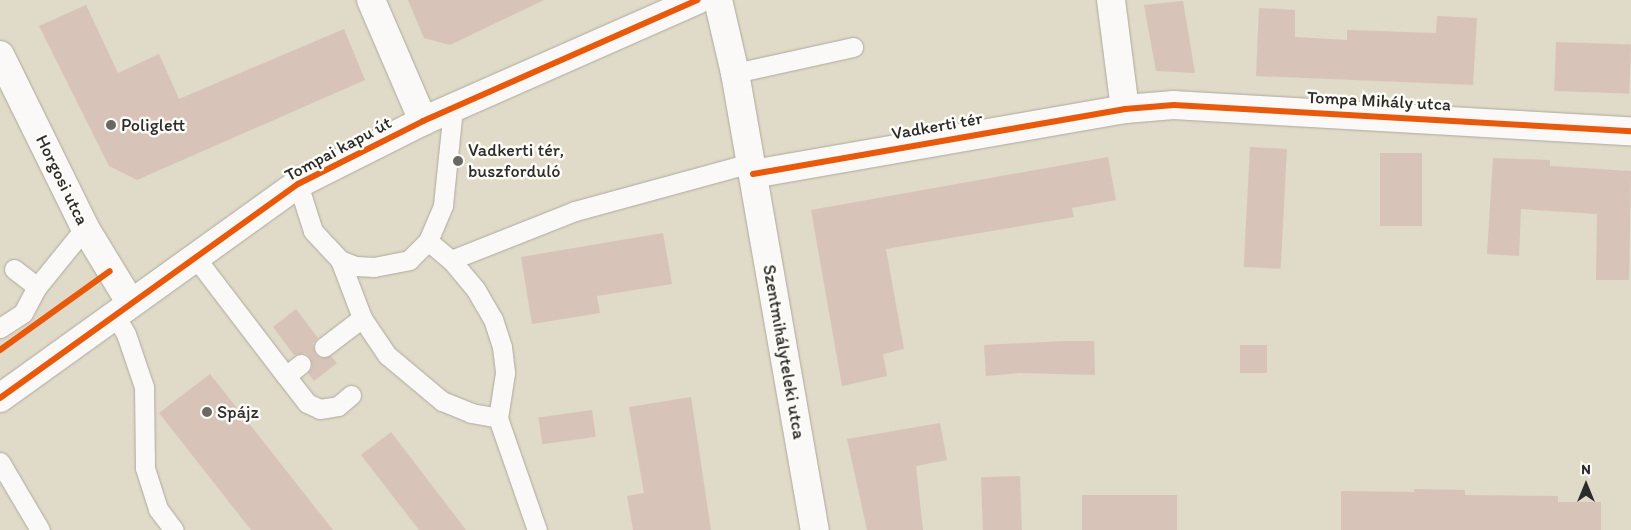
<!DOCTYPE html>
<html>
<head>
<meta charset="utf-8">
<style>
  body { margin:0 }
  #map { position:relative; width:1631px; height:530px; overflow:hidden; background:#e0dac8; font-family:Itim,sans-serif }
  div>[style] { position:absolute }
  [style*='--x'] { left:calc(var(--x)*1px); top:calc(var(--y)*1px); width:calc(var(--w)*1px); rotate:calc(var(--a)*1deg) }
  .building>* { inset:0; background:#d7c3b8; transform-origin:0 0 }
  .roads { filter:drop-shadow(0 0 1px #ada99e) drop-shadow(0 0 1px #ada99e) }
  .service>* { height:19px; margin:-9.5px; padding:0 9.5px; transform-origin:9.5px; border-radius:9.5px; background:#faf9f7 }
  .minor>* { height:28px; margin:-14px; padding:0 14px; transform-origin:14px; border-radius:14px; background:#faf9f7 }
  .tertiary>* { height:28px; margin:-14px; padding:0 14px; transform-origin:14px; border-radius:14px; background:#faf9f7 }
  .cycleway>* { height:6px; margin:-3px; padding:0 3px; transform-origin:3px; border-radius:3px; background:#e8590c }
  .dots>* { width:14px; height:14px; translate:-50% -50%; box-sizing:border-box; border:2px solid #fdfcf7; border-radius:50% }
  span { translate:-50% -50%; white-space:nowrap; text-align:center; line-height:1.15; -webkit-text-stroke:5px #fdfcf7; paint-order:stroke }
  .street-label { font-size:18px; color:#2b2b2b }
  .poi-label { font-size:18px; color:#2b2b2b }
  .left { translate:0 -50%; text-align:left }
  .north { position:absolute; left:1561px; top:460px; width:50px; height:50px; -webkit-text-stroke:4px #fdfcf7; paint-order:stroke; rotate:0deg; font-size:14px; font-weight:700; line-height:20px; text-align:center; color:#2b2b2b }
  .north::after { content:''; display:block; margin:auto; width:18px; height:22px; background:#2b2b2b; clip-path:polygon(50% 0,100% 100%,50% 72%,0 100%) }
</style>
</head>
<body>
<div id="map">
  <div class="building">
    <i style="clip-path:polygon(408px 0,544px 0,450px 45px,424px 38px)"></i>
    <i style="clip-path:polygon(1183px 1px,1195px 73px,1156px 71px,1144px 5px)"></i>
    <i style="clip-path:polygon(86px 5px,118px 73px,159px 54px,179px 99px,344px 29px,365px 80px,137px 180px,109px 166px,39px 26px)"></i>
    <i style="clip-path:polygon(1259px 8px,1295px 10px,1295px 37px,1347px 40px,1347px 30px,1436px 33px,1437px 16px,1477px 18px,1473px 85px,1256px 76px)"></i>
    <i style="left:1556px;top:42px;width:75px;height:49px;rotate:2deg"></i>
    <i style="left:1250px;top:147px;width:37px;height:120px;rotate:3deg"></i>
    <i style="left:1380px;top:153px;width:42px;height:73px"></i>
    <i style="clip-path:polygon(1108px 157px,1116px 200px,1072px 208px,1074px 217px,886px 249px,904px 349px,883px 354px,887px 376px,842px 386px,811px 210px)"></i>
    <i style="clip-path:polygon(1493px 158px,1550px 160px,1550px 166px,1631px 171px,1629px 280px,1596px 280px,1597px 214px,1521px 209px,1519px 256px,1487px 254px)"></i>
    <i style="clip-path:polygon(663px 233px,672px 284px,597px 296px,600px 313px,532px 324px,521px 257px)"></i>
    <i style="clip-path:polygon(296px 309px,318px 338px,313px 343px,315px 353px,320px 358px,331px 356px,337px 363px,314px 381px,308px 373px,312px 368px,310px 357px,305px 353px,294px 355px,273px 327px)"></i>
    <i style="clip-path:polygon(1065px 341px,1094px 341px,1095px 375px,1020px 373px,986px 376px,984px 345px)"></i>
    <i style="left:1240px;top:345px;width:27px;height:28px"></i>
    <i style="clip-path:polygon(210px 374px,333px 530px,251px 530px,159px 413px)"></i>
    <i style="clip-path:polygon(691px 397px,711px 530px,633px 530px,627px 496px,644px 493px,629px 407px)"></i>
    <i style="left:592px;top:410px;width:27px;height:54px;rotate:82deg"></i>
    <i style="clip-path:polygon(940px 423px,947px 460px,916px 466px,923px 530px,867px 530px,847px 439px)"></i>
    <i style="clip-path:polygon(391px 432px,466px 530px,419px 530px,361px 455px)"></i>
    <i style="left:1020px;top:476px;width:54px;height:39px;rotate:88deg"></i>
    <i style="clip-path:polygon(1414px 489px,1465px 490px,1465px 495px,1558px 496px,1558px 502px,1601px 502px,1601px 530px,1341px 530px,1341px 491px,1414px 492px)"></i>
    <i style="left:1177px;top:495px;width:35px;height:95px;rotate:90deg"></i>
  </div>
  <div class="roads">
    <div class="service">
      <i style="--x:735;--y:73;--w:121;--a:-12.4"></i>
      <i style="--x:298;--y:184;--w:49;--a:72.3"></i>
      <i style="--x:313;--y:231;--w:40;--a:47"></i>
      <i style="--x:340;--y:260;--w:17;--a:21"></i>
      <i style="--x:356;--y:266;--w:18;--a:3"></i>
      <i style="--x:374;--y:267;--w:36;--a:-11"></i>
      <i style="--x:409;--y:260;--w:27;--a:-45"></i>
      <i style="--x:428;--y:241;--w:39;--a:-67"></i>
      <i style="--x:443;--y:205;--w:98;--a:-84.1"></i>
      <i style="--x:428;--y:241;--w:30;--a:40"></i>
      <i style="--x:451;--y:260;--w:39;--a:50"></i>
      <i style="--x:476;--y:290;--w:34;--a:60"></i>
      <i style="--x:493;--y:319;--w:29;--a:72"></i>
      <i style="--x:502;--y:347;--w:26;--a:83"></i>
      <i style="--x:505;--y:373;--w:46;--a:98.8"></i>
      <i style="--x:498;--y:418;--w:119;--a:70.8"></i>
      <i style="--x:195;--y:257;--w:150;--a:52.6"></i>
      <i style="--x:286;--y:376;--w:19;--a:-39"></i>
      <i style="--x:340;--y:260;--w:62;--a:69.2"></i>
      <i style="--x:362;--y:318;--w:45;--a:56"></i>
      <i style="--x:387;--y:355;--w:72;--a:39.9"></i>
      <i style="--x:442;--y:401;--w:31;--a:22"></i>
      <i style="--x:471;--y:413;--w:27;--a:10"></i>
      <i style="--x:451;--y:260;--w:133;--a:-21.6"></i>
      <i style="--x:575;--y:211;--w:182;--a:-15.3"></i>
      <i style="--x:14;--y:269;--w:29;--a:38"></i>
      <i style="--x:114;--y:314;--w:23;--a:59"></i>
      <i style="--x:126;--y:334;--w:56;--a:71.2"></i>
      <i style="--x:144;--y:387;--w:81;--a:89.3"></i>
      <i style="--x:145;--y:468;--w:43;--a:72.4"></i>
      <i style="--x:158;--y:509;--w:26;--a:53"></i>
      <i style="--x:0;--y:328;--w:27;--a:-33"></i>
      <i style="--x:23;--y:313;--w:30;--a:-62"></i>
      <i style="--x:37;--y:287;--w:76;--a:-50.9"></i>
      <i style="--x:324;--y:347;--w:48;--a:-37.3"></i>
      <i style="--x:286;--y:376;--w:34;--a:52"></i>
      <i style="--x:307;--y:403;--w:14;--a:25"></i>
      <i style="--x:320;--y:409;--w:18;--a:-9"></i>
      <i style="--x:338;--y:406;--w:17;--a:-40"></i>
      <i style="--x:0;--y:462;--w:79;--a:59.5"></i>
    </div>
    <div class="minor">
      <i style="--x:371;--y:0;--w:132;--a:66.7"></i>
      <i style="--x:718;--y:0;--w:75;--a:76.9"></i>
      <i style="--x:735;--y:73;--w:464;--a:80.1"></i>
      <i style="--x:1111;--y:0;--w:110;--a:82.7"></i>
      <i style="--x:753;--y:174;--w:378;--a:-9.9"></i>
      <i style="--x:1125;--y:109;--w:49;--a:-4.7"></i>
      <i style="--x:1174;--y:105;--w:458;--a:3.3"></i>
    </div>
    <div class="tertiary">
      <i style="--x:0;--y:55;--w:193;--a:63.8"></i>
      <i style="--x:85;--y:228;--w:87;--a:58.7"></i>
      <i style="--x:0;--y:398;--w:367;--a:-35.7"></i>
      <i style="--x:298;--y:184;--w:140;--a:-26.7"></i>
      <i style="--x:423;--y:121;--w:300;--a:-23.8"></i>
    </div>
  </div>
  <div class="cycleway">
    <i style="--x:753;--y:174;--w:378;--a:-9.9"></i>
    <i style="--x:1125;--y:109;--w:49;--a:-4.7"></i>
    <i style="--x:1174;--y:105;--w:458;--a:3.3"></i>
    <i style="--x:0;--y:350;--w:135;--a:-35.7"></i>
    <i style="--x:0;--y:398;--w:367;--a:-35.7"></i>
    <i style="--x:298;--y:184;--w:140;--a:-26.7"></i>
    <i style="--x:423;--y:121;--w:300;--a:-23.8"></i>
  </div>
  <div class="dots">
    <i style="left:111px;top:125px;background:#6a6862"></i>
    <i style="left:458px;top:161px;background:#6a6862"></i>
    <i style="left:207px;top:412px;background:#6a6862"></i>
  </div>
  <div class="street-label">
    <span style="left:1379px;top:101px;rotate:3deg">Tompa Mihály utca</span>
    <span style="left:937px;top:126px;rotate:-10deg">Vadkerti tér</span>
    <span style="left:338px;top:149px;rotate:-28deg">Tompai kapu út</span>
    <span style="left:62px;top:180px;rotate:64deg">Horgosi utca</span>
    <span style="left:784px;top:352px;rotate:80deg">Szentmihályteleki utca</span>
  </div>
  <div class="poi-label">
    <span class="left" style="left:121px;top:125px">Poliglett</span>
    <span class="left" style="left:468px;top:161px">Vadkerti tér,<br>buszforduló</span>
    <span class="left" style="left:217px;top:412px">Spájz</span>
  </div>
  <div class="north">N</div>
</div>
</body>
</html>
